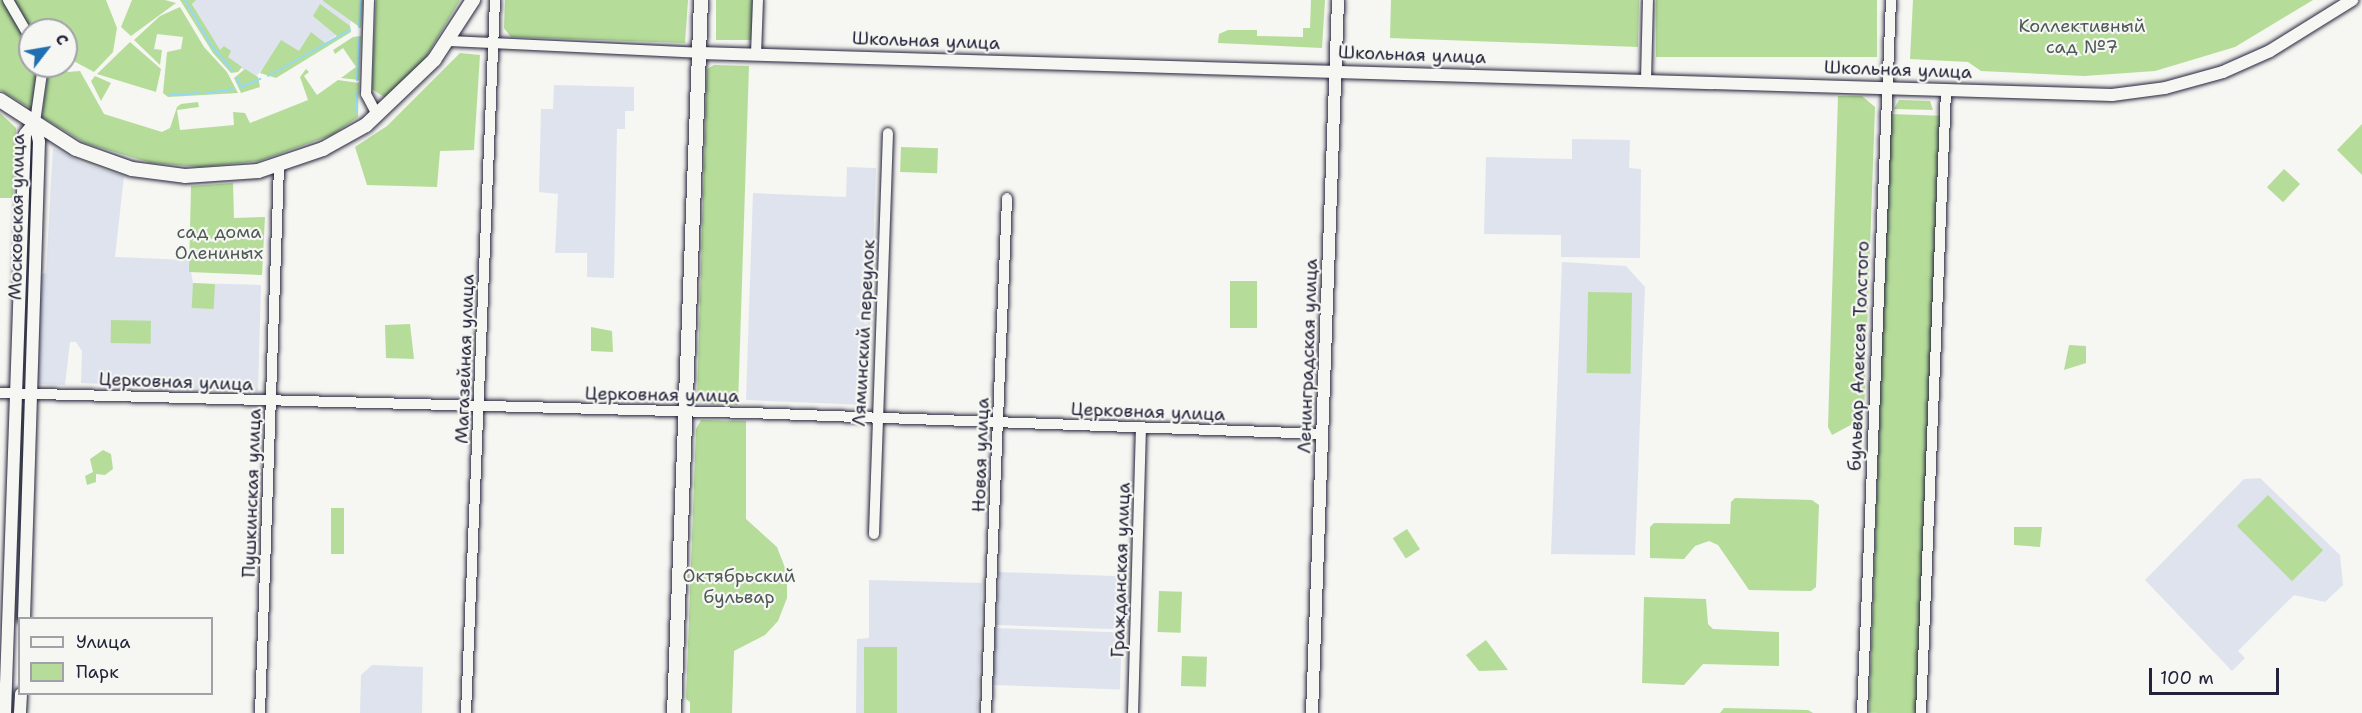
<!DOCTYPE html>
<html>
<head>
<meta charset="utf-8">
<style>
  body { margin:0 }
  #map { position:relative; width:2362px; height:713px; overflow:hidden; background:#f6f6f2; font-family:"Shantell Sans",sans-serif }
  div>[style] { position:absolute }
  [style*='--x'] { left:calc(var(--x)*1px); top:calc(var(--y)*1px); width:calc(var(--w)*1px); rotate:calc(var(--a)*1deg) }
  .built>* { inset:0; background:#dee3ee; transform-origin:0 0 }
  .green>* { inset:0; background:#b5dd99; transform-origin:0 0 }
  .stream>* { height:2px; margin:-1px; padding:0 1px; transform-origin:1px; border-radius:1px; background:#95d9f7 }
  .roads { filter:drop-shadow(0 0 2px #22223b) drop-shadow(0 0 2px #22223b) }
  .minor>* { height:10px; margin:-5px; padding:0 5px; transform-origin:5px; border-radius:5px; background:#f6f6f2 }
  .tertiary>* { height:12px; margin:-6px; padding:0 6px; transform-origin:6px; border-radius:6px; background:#f6f6f2 }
  .secondary>* { height:14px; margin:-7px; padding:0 7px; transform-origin:7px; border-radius:7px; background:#f6f6f2 }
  span { translate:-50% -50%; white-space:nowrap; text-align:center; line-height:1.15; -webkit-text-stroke:4.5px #f6f6f2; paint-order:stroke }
  .park-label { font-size:18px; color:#4e5a57 }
  .street-label { font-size:18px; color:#22223b }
  .legend { position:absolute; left:18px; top:617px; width:195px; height:78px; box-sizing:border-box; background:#f6f6f2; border:2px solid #a1a1a9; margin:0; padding:8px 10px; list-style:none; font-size:18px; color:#22223b }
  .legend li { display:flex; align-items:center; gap:12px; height:30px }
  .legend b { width:30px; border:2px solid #a1a1a9 }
  .north { position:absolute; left:18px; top:18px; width:60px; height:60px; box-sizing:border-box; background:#f6f6f2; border:2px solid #a1a1a9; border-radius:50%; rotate:59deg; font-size:16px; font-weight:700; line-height:24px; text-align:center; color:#22223b }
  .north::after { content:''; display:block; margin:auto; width:21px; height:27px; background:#1f6fb2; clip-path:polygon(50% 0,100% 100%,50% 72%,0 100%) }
  .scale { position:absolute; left:2149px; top:668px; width:130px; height:27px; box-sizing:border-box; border:3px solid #22223b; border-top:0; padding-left:8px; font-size:18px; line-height:21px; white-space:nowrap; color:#22223b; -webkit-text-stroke:4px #f6f6f2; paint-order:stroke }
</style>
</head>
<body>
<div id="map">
  <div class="built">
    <i style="clip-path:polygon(190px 0,354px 0,350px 26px,314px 50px,263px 69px,254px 78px,220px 51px)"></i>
    <i style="clip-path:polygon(554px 85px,634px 87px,634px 111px,625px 111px,625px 129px,617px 129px,614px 278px,587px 277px,587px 253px,555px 253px,558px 194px,539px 192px,541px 109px,553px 109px)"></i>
    <i style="clip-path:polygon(1572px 139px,1630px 140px,1629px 168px,1641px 169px,1640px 258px,1561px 257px,1561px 235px,1484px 234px,1486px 157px,1572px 159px)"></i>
    <i style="clip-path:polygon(53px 148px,84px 164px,124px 176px,115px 257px,189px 260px,193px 283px,261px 285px,258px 391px,81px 383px,82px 351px,76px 342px,70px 342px,65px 385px,37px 384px,41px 274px,46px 273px)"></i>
    <i style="clip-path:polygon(847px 167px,876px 168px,867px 405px,746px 400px,753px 193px,846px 197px)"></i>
    <i style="clip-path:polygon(1562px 262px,1626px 266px,1645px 287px,1635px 555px,1551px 554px)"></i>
    <i style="clip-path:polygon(2260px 478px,2340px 555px,2343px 585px,2325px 602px,2294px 595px,2238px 651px,2245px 658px,2232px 671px,2145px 580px,2244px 479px)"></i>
    <i style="left:999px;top:572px;width:123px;height:53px;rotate:2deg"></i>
    <i style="clip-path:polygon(869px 580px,982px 583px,977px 713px,856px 713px,857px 639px,869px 638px)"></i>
    <i style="left:995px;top:628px;width:127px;height:57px;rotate:2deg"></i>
    <i style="clip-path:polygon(372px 665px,423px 667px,422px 713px,360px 713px,361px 675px)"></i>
  </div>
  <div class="green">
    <i style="clip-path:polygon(0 0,4px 0,30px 43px,30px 66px,37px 66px,32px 109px,0 90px)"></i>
    <i style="clip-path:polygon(12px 0,106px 0,117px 28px,113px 52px,94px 72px,66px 57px,66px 30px,30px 30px)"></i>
    <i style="clip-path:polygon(132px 0,165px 0,176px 3px,131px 36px,121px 27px)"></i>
    <i style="clip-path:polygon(180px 0,196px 0,192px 4px,220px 50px,224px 46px,231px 51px,228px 57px,242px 67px,238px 72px,231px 73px,213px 53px)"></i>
    <i style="clip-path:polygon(363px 0,361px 28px,323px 1px,323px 0)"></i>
    <i style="clip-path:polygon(376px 0,460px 0,423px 62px,390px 96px,384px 97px,372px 89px)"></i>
    <i style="clip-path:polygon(505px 0,688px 0,685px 43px,511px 37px,504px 28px)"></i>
    <i style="left:716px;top:0;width:38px;height:40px"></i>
    <i style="clip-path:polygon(1311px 0,1325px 0,1322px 48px,1218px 43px,1219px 34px,1228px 30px,1257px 30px,1257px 36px,1303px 37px,1303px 28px,1310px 28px)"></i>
    <i style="clip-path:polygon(1391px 0,1639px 0,1638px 47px,1390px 38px)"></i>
    <i style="left:1656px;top:0;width:221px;height:57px"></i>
    <i style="clip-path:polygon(1913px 0,2313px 0,2235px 47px,2155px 71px,2084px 76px,1981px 71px,1968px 62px,1910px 59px)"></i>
    <i style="clip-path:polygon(320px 4px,350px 26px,351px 32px,276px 78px,260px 73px,281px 40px,299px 51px,311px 32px,325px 43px,337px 36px,313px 16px)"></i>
    <i style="clip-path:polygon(180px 7px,204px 47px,227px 72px,238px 93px,168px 97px,163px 93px,167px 52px,181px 49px,183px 37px,157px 34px,154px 49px,162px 50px,160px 65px,134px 40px,160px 16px)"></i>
    <i style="clip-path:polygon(361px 36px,359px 80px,341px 78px,356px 67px,343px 48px,335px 54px,333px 50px,353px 37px)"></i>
    <i style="clip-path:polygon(130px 42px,161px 69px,156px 92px,97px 74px)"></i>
    <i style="clip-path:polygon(460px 53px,480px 55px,474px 150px,440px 151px,437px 187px,367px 185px,355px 147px,387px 126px)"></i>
    <i style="clip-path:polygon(714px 65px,749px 66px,738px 405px,704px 404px,697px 399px,707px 69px)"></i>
    <i style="clip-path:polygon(49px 66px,60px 66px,68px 72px,80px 71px,104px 114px,162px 132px,170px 128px,177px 107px,181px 104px,198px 102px,199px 107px,177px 110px,180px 130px,234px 125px,233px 112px,245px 113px,250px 123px,308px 100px,300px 77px,306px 69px,309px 72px,304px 76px,317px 95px,338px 80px,359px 83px,358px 117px,332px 135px,259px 161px,201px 167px,151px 163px,85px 143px,42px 117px)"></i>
    <i style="clip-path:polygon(245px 69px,258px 77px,260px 87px,241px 93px,234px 78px)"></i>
    <i style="clip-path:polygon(95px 76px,111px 83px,101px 101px,91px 81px)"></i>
    <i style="clip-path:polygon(1838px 96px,1862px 96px,1875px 107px,1864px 414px,1860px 420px,1832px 435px,1828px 427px)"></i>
    <i style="clip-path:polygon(1899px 100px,1930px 101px,1933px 110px,1894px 109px)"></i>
    <i style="clip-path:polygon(0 113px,16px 128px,13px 198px,0 198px)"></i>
    <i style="left:1890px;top:114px;width:50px;height:599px;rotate:2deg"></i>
    <i style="clip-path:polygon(2362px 124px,2362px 175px,2337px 150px)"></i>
    <i style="left:28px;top:143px;width:7px;height:238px"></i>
    <i style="left:901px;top:147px;width:37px;height:25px;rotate:2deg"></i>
    <i style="left:2284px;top:169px;width:22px;height:25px;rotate:43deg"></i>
    <i style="clip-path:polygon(233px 183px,234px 218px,265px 217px,262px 275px,189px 272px,191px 186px)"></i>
    <i style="left:1230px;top:281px;width:27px;height:47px"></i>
    <i style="left:193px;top:283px;width:22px;height:25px;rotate:3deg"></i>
    <i style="left:1588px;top:292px;width:44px;height:81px;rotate:1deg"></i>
    <i style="left:111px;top:320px;width:40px;height:23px;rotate:1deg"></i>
    <i style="clip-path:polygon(410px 324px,414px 359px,386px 358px,385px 325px)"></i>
    <i style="clip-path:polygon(591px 327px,612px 331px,613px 352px,591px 351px)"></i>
    <i style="clip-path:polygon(2069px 345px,2086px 346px,2086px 363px,2064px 370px)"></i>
    <i style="left:19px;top:407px;width:8px;height:306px"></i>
    <i style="clip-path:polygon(701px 420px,746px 421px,746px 519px,777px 547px,787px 573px,787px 598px,778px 621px,765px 635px,734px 651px,732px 713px,690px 713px,690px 702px,686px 699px,696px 429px)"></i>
    <i style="clip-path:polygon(103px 450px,111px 454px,113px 469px,105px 475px,96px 474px,96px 482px,87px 485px,85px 476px,93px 472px,90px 459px)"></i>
    <i style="left:2268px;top:495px;width:78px;height:44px;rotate:45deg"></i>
    <i style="clip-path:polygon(1735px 498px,1812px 500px,1819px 505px,1816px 587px,1811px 591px,1749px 590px,1718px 545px,1709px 541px,1695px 546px,1684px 559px,1650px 558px,1650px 527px,1654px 523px,1730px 524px,1731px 502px)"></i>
    <i style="left:331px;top:508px;width:13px;height:46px"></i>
    <i style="clip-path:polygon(2014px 527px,2042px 527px,2040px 547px,2014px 545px)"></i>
    <i style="left:1407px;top:529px;width:24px;height:17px;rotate:57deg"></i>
    <i style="left:1159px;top:591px;width:23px;height:41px;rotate:2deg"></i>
    <i style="clip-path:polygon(1644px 597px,1706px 599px,1708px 624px,1713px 629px,1779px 632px,1779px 666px,1703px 664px,1684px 685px,1642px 683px)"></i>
    <i style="clip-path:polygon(1486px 640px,1508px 670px,1479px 671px,1466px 655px)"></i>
    <i style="left:864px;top:647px;width:33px;height:66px"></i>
    <i style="left:1182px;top:656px;width:25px;height:30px;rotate:2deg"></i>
    <i style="clip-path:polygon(1724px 708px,1808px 710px,1813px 713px,1720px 713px)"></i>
  </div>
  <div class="stream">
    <i style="--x:185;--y:0;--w:52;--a:60"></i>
    <i style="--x:211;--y:45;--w:34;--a:50"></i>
    <i style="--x:359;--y:27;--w:27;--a:-86"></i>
    <i style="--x:268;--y:76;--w:94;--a:-29.3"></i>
    <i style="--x:237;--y:78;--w:10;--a:66"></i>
    <i style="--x:241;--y:87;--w:21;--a:-23"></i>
    <i style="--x:357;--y:80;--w:42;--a:-87.3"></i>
    <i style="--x:206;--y:93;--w:28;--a:-8"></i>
    <i style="--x:170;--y:95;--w:30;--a:-4"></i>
    <i style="--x:356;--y:112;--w:19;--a:-87"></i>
  </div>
  <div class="roads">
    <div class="minor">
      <i style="--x:8;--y:0;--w:44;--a:59.9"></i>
      <i style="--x:369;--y:0;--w:94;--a:91.8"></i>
      <i style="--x:366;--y:94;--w:24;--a:62"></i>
      <i style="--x:449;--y:41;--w:250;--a:2.7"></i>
      <i style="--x:756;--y:54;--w:54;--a:-87.9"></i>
      <i style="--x:1646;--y:80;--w:80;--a:-88.6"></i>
      <i style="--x:35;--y:122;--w:57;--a:-81.9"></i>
      <i style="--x:0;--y:393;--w:749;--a:1.53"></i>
      <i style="--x:749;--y:413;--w:574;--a:2.1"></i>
      <i style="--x:874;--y:534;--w:401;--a:-88"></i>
      <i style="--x:260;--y:713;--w:547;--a:-88.01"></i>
      <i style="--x:466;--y:713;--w:714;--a:-87.67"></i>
      <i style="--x:986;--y:713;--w:515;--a:-87.66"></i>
      <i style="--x:1133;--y:713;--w:285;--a:-88.4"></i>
      <i style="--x:1862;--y:713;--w:714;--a:-87.67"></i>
      <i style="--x:1921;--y:713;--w:624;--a:-87.7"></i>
    </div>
    <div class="tertiary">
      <i style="--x:699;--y:53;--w:1414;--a:1.7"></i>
      <i style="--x:2112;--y:95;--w:53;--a:-7.5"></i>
      <i style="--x:2165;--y:88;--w:60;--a:-15.4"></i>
      <i style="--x:2223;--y:72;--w:51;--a:-24.1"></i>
      <i style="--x:2270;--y:51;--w:97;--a:-31.9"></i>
      <i style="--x:24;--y:618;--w:476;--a:-88.2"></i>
      <i style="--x:39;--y:142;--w:20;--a:-101"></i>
      <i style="--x:5;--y:713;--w:579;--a:-88.02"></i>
      <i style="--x:25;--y:134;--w:16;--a:-50"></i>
      <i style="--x:20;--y:713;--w:19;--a:-87"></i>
      <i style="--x:1312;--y:713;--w:713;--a:-87.91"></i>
    </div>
    <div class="secondary">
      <i style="--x:0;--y:100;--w:90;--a:32.8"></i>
      <i style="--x:76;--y:149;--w:59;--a:19.7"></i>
      <i style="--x:132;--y:169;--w:53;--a:7.5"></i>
      <i style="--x:185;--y:176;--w:73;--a:-3.9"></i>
      <i style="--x:258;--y:171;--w:69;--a:-18.7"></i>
      <i style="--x:323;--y:149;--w:49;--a:-29.2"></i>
      <i style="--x:366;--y:125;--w:94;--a:-43.7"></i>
      <i style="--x:434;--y:60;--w:72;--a:-57"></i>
      <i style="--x:674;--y:713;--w:714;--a:-87.83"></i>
    </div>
  </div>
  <div class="park-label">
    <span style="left:2082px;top:37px">Коллективный<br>сад №7</span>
    <span style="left:219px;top:243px">сад дома<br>Олениных</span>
    <span style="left:739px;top:587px">Октябрьский<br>бульвар</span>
  </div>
  <div class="street-label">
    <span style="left:926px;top:41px;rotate:2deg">Школьная улица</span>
    <span style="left:1412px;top:55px;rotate:2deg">Школьная улица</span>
    <span style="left:1898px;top:70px;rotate:2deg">Школьная улица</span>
    <span style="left:17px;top:217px;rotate:-89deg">Московская улица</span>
    <span style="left:864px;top:333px;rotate:-87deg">Ляминский переулок</span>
    <span style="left:1308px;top:356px;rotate:-88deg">Ленинградская улица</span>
    <span style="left:1859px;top:356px;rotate:-88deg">бульвар Алексея Толстого</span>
    <span style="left:465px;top:359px;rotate:-88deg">Магазейная улица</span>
    <span style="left:176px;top:382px;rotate:2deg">Церковная улица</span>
    <span style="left:662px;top:395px;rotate:1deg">Церковная улица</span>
    <span style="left:1148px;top:412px;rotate:2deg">Церковная улица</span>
    <span style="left:981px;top:455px;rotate:-88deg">Новая улица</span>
    <span style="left:252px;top:493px;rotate:-88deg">Пушкинская улица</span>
    <span style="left:1121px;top:570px;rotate:-88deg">Гражданская улица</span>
  </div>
  <ul class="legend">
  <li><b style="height:8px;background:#f6f6f2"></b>Улица</li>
  <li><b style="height:16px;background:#b5dd99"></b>Парк</li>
  </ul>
  <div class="north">С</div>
  <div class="scale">100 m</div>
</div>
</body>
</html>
